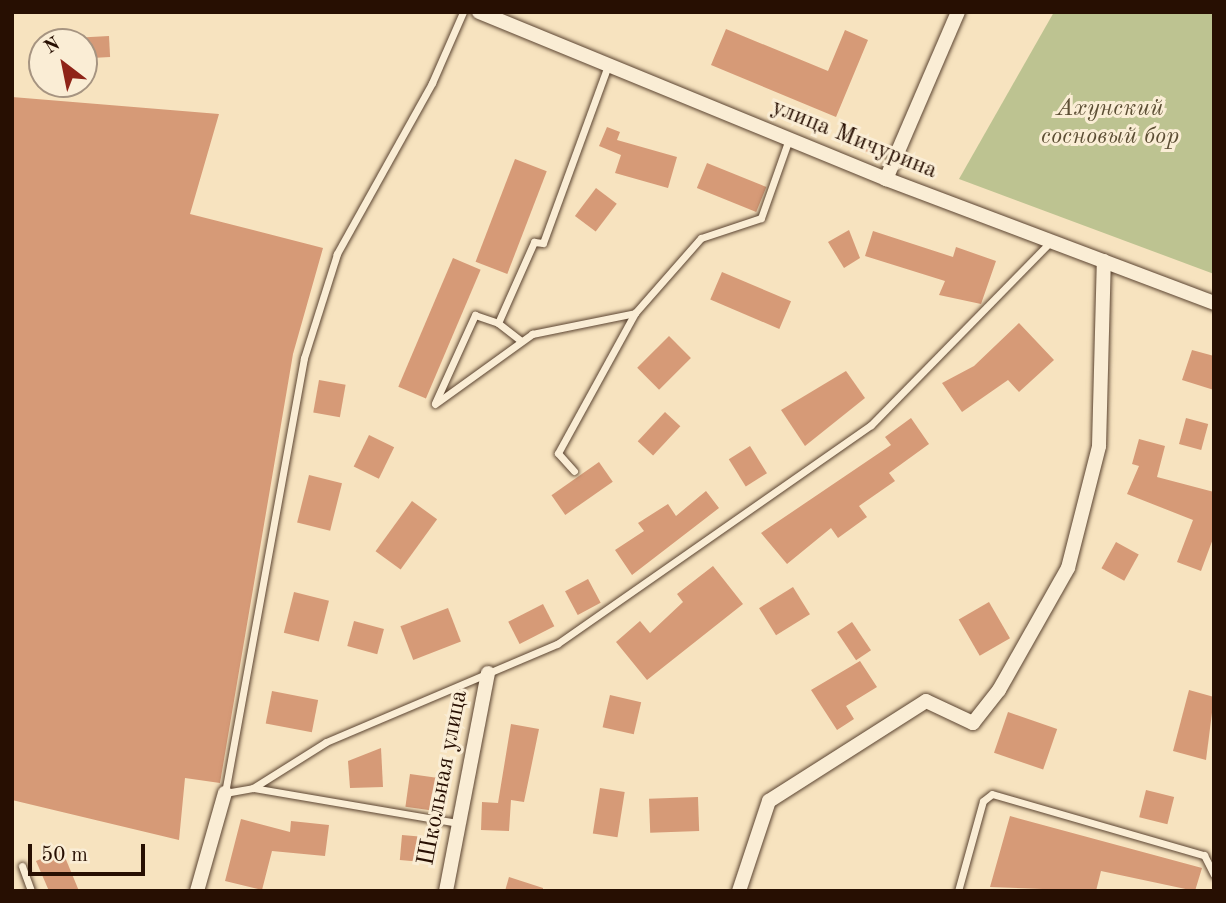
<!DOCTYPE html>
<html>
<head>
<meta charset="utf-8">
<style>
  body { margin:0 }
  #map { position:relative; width:1226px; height:903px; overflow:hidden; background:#f7e3bf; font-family:"Old Standard TT",serif }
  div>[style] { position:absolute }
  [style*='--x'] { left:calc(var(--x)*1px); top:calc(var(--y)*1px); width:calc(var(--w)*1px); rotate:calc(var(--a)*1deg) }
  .green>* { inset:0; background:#bdc391 }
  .building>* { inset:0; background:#d69a77; transform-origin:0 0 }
  .roads { filter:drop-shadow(0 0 2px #5b4431) drop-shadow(0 0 2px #5b4431) }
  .lane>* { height:7px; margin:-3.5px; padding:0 3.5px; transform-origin:3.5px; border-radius:3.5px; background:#faedd5 }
  .street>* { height:14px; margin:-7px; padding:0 7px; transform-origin:7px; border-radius:7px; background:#faedd5 }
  span { translate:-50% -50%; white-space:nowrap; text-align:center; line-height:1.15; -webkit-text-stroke:6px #faedd5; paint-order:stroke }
  .park-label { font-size:24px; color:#5c4e34; font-style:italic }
  .street-label { font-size:24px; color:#270f02 }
  .frame { position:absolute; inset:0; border:14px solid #270f02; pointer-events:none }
  .north { position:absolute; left:28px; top:28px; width:70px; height:70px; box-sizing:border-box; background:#faedd5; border:2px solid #a69481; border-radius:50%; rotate:328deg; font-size:19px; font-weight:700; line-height:28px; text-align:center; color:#270f02 }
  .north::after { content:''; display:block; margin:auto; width:24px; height:32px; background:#8f2418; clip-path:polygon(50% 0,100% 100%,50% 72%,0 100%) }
  .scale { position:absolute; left:28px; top:844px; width:117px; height:32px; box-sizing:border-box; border:4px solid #270f02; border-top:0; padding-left:9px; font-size:21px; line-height:24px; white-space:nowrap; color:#270f02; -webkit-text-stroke:5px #faedd5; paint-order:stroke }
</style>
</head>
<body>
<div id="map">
  <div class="green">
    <i style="clip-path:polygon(1054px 12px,1214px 12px,1214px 274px,959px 179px)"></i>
  </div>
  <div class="building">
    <i style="clip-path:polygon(726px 29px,828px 71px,845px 30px,868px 40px,836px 117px,711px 65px)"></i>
    <i style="left:109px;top:36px;width:21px;height:23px;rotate:87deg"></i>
    <i style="clip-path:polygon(12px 97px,219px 114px,190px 214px,323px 248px,293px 354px,220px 783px,185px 778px,179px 840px,12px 800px)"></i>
    <i style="clip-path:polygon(607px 127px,620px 132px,617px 140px,677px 157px,668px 188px,615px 173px,621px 155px,599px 146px)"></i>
    <i style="left:858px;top:133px;width:23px;height:14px;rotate:23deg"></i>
    <i style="left:515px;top:159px;width:34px;height:110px;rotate:21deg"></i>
    <i style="left:707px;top:163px;width:64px;height:27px;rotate:22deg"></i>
    <i style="left:596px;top:188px;width:26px;height:35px;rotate:37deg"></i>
    <i style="clip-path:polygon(849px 230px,860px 258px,844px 268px,828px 242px)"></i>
    <i style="clip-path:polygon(873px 231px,953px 257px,956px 247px,996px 261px,981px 304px,939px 295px,945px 281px,865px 256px)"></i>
    <i style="left:453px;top:258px;width:30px;height:140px;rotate:23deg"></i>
    <i style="left:722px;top:272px;width:75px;height:30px;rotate:23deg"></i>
    <i style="clip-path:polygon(1019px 323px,1054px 360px,1019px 392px,1008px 380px,962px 412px,942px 383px,974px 366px)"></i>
    <i style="left:669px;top:336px;width:31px;height:45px;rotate:45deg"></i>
    <i style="clip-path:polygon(1192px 350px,1214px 356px,1214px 390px,1182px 380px)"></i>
    <i style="clip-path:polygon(846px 371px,865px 398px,805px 446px,781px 410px)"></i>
    <i style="left:319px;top:380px;width:27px;height:33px;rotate:10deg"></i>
    <i style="left:665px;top:412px;width:21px;height:40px;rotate:43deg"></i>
    <i style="clip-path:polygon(911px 418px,929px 444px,889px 473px,895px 481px,859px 506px,867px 517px,838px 538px,831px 528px,787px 564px,761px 533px,891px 445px,885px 437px)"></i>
    <i style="left:1186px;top:418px;width:23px;height:27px;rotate:15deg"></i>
    <i style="left:369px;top:435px;width:28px;height:35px;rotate:26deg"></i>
    <i style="clip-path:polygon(1139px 439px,1165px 446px,1157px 477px,1214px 492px,1214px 536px,1201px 571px,1177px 562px,1193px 520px,1127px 494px,1139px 466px,1132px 464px)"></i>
    <i style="left:750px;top:446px;width:32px;height:25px;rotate:58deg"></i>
    <i style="left:599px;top:462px;width:24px;height:58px;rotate:55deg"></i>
    <i style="left:309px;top:475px;width:34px;height:49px;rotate:14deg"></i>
    <i style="clip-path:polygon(706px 491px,719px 508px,632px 575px,615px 550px,644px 531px,638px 523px,668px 504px,676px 516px)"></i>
    <i style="left:412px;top:501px;width:31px;height:62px;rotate:36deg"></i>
    <i style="left:1116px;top:542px;width:26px;height:30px;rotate:29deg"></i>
    <i style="clip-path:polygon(713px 566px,743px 604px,647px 680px,616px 642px,640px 621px,650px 633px,683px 602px,677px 594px)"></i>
    <i style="left:588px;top:579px;width:27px;height:26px;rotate:62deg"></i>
    <i style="left:793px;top:587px;width:32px;height:40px;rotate:58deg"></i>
    <i style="left:294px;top:592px;width:36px;height:42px;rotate:14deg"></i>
    <i style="left:989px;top:602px;width:42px;height:35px;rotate:60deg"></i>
    <i style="left:543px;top:604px;width:25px;height:39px;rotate:63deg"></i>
    <i style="left:448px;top:608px;width:36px;height:51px;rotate:69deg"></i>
    <i style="left:354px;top:621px;width:31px;height:26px;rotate:15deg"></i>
    <i style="left:852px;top:622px;width:34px;height:18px;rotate:56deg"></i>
    <i style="clip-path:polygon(860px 661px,877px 687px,846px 706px,854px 719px,837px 730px,811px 690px)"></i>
    <i style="clip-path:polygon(1189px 690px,1214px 697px,1206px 760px,1173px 751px)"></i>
    <i style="left:272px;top:691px;width:47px;height:33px;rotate:11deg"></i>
    <i style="left:610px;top:695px;width:32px;height:33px;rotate:13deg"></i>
    <i style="left:1008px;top:712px;width:52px;height:43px;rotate:19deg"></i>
    <i style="clip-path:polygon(511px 724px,539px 729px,524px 802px,511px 800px,509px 831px,481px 830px,482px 802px,498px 803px)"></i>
    <i style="clip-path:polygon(381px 748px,383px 787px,350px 788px,348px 761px)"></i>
    <i style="left:410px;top:774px;width:34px;height:33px;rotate:8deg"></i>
    <i style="left:600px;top:788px;width:25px;height:46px;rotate:9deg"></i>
    <i style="left:1146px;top:790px;width:29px;height:28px;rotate:14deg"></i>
    <i style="left:698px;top:797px;width:34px;height:49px;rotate:88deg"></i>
    <i style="clip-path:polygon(1010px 816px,1202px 868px,1195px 891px,1101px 871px,1096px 891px,990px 887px)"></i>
    <i style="clip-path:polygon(241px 819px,290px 832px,291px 821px,329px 825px,325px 856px,272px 851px,262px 890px,225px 881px)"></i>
    <i style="left:402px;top:835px;width:23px;height:25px;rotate:5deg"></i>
    <i style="clip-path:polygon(62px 850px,79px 891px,49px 891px,36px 861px)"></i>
    <i style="clip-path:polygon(509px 877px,543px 888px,543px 891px,505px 891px)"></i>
  </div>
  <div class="roads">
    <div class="lane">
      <i style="--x:463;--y:12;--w:77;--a:113.6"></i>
      <i style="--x:432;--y:83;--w:196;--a:119.1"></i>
      <i style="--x:337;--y:254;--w:109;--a:107.6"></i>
      <i style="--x:304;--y:358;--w:442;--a:100.3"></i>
      <i style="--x:225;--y:793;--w:28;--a:-10"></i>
      <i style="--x:253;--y:788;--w:86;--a:-32.2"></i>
      <i style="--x:326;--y:742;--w:251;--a:-23"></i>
      <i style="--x:557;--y:644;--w:383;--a:-34.9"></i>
      <i style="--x:871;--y:425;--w:256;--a:-45.6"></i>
      <i style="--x:498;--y:323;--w:29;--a:38"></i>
      <i style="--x:435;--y:403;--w:97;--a:-65.6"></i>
      <i style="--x:475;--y:315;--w:24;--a:19"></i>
      <i style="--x:498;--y:323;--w:89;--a:-66"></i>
      <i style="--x:534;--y:242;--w:9;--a:6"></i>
      <i style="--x:543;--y:243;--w:189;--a:-69.9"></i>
      <i style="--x:435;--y:404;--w:120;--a:-35.8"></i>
      <i style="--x:532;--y:334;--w:105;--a:-11.5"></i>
      <i style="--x:635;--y:313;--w:100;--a:-48.7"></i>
      <i style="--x:701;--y:238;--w:63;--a:-18.4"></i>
      <i style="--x:761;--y:218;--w:84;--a:-70.5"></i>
      <i style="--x:574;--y:471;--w:24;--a:-132"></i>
      <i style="--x:558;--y:453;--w:160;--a:-61.2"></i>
      <i style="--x:253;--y:788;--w:208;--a:9.7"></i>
      <i style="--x:22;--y:866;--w:27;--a:70"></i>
      <i style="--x:958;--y:891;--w:93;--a:-74.5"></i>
      <i style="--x:983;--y:801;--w:11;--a:-38"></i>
      <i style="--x:992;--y:794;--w:221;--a:16.1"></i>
      <i style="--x:1204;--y:855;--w:22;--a:63"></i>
    </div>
    <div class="street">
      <i style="--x:479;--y:12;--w:440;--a:22.3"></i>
      <i style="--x:886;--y:179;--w:351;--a:20.7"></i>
      <i style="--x:886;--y:179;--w:182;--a:-66.7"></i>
      <i style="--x:197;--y:891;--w:102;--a:-74.1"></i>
      <i style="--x:446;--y:891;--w:222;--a:-79.1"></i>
      <i style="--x:739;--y:891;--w:95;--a:-71.6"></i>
      <i style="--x:769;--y:801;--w:186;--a:-32.5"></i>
      <i style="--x:926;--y:701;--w:52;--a:25.1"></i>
      <i style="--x:973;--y:723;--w:42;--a:-51.8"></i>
      <i style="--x:999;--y:690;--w:140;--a:-60.5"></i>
      <i style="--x:1068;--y:568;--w:126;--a:-75.7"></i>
      <i style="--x:1099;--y:446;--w:185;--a:-88.5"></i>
    </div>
  </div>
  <div class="park-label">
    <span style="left:1110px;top:124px">Ахунский<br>сосновый бор</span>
  </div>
  <div class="street-label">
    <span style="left:854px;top:140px;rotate:22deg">улица Мичурина</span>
    <span style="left:444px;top:778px;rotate:-79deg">Школьная улица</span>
  </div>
  <div class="frame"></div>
  <div class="north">N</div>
  <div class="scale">50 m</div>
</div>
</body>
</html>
